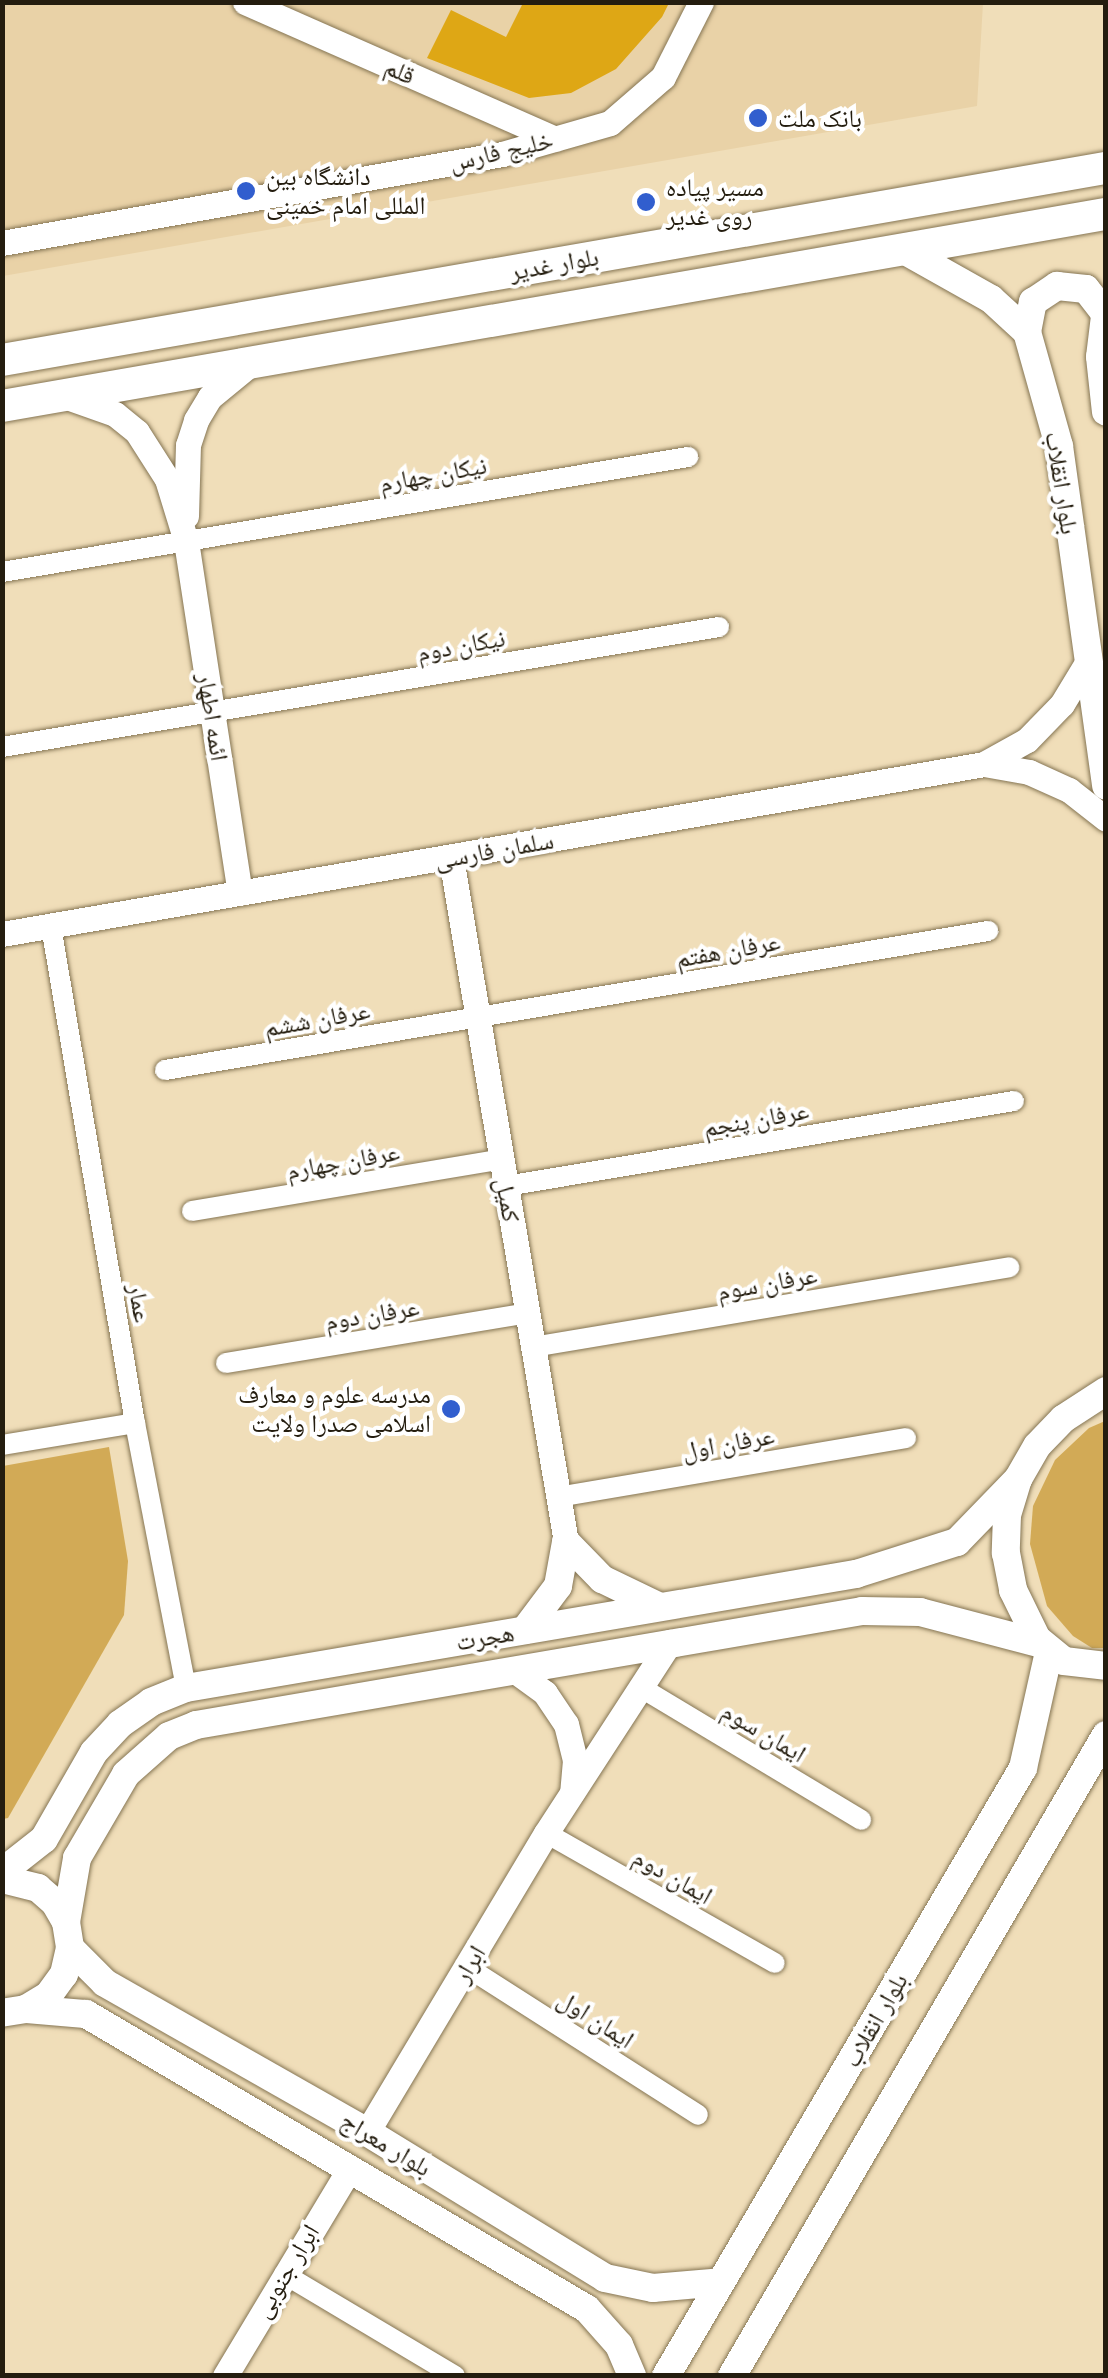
<!DOCTYPE html>
<html>
<head>
<meta charset="utf-8">
<style>
  body { margin:0 }
  #map { position:relative; width:1108px; height:2378px; overflow:hidden; background:#f0deb9; font-family:Raleway,"Noto Naskh Arabic",sans-serif }
  div>[style] { position:absolute }
  [style*='--x'] { left:calc(var(--x)*1px); top:calc(var(--y)*1px); width:calc(var(--w)*1px); rotate:calc(var(--a)*1deg) }
  .built>* { inset:0; background:#e9d2a7 }
  .green>* { inset:0; background:#d2aa56 }
  .forest>* { inset:0; background:#dea715 }
  .roads { filter:drop-shadow(0 0 2px #857553) drop-shadow(0 0 2px #857553) }
  .minor>* { height:20px; margin:-10px; padding:0 10px; transform-origin:10px; border-radius:10px; background:#fff }
  .tertiary>* { height:25px; margin:-12.5px; padding:0 12.5px; transform-origin:12.5px; border-radius:12.5px; background:#fff }
  .secondary>* { height:28px; margin:-14px; padding:0 14px; transform-origin:14px; border-radius:14px; background:#fff }
  .primary>* { height:32px; margin:-16px; padding:0 16px; transform-origin:16px; border-radius:16px; background:#fff }
  .dots>* { width:28px; height:28px; translate:-50% -50%; box-sizing:border-box; border:5px solid #fff; border-radius:50% }
  span { translate:-50% -50%; white-space:nowrap; text-align:center; line-height:1.15; -webkit-text-stroke:8px #fff; paint-order:stroke }
  .street-label { font-size:25px; color:#241d0f }
  .poi-label { font-size:25px; color:#241d0f }
  .left { translate:0 -50%; text-align:left }
  .right { translate:-100% -50%; text-align:right }
  .frame { position:absolute; inset:0; border:5px solid #241d0f; pointer-events:none }
</style>
</head>
<body>
<div id="map">
  <div class="built">
    <i style="clip-path:polygon(3px 3px,983px 3px,977px 106px,3px 276px)"></i>
  </div>
  <div class="green">
    <i style="clip-path:polygon(1105px 1421px,1105px 1648px,1092px 1648px,1073px 1636px,1047px 1606px,1030px 1544px,1033px 1506px,1055px 1460px,1089px 1428px)"></i>
    <i style="clip-path:polygon(109px 1447px,128px 1561px,124px 1615px,8px 1818px,3px 1819px,3px 1466px)"></i>
  </div>
  <div class="forest">
    <i style="clip-path:polygon(523px 3px,523px 2px,669px 3px,662px 17px,616px 69px,571px 93px,529px 98px,427px 58px,451px 10px,506px 37px)"></i>
  </div>
  <div class="roads">
    <div class="minor">
      <i style="--x:2;--y:572;--w:696;--a:-9.52"></i>
      <i style="--x:2;--y:747;--w:727;--a:-9.5"></i>
      <i style="--x:51;--y:926;--w:504;--a:80.41"></i>
      <i style="--x:135;--y:1423;--w:270;--a:79.1"></i>
      <i style="--x:165;--y:1070;--w:835;--a:-9.59"></i>
      <i style="--x:506;--y:1186;--w:515;--a:-9.5"></i>
      <i style="--x:192;--y:1211;--w:314;--a:-9.5"></i>
      <i style="--x:533;--y:1347;--w:483;--a:-9.5"></i>
      <i style="--x:226;--y:1363;--w:305;--a:-9.4"></i>
      <i style="--x:2;--y:1445;--w:135;--a:-9.4"></i>
      <i style="--x:558;--y:1497;--w:353;--a:-9.6"></i>
      <i style="--x:640;--y:1687;--w:258;--a:31"></i>
      <i style="--x:546;--y:1833;--w:263;--a:29.6"></i>
      <i style="--x:467;--y:1967;--w:274;--a:32.6"></i>
      <i style="--x:284;--y:2274;--w:199;--a:30.8"></i>
    </div>
    <div class="tertiary">
      <i style="--x:245;--y:2;--w:339;--a:23.8"></i>
      <i style="--x:2;--y:243;--w:508;--a:-10.09"></i>
      <i style="--x:502;--y:154;--w:112;--a:-16"></i>
      <i style="--x:610;--y:123;--w:70;--a:-41"></i>
      <i style="--x:663;--y:77;--w:84;--a:-63.1"></i>
      <i style="--x:64;--y:396;--w:54;--a:19.4"></i>
      <i style="--x:115;--y:414;--w:28;--a:39"></i>
      <i style="--x:137;--y:432;--w:56;--a:57.4"></i>
      <i style="--x:167;--y:479;--w:65;--a:73"></i>
      <i style="--x:186;--y:541;--w:356;--a:81.3"></i>
      <i style="--x:186;--y:516;--w:71;--a:-88.4"></i>
      <i style="--x:188;--y:445;--w:26;--a:-72"></i>
      <i style="--x:196;--y:420;--w:27;--a:-59"></i>
      <i style="--x:210;--y:397;--w:50;--a:-39.4"></i>
      <i style="--x:984;--y:764;--w:46;--a:10.1"></i>
      <i style="--x:1029;--y:772;--w:44;--a:24.2"></i>
      <i style="--x:1069;--y:790;--w:47;--a:38.1"></i>
      <i style="--x:451;--y:858;--w:694;--a:80.46"></i>
      <i style="--x:2;--y:934;--w:997;--a:-9.82"></i>
      <i style="--x:984;--y:764;--w:49;--a:-29.2"></i>
      <i style="--x:1027;--y:740;--w:50;--a:-45.8"></i>
      <i style="--x:1062;--y:704;--w:50;--a:-58.8"></i>
      <i style="--x:515;--y:1671;--w:37;--a:36"></i>
      <i style="--x:545;--y:1693;--w:37;--a:56"></i>
      <i style="--x:566;--y:1724;--w:37;--a:76"></i>
      <i style="--x:575;--y:1760;--w:32;--a:95"></i>
      <i style="--x:367;--y:2132;--w:348;--a:-59.1"></i>
      <i style="--x:546;--y:1833;--w:228;--a:-57"></i>
      <i style="--x:225;--y:2376;--w:243;--a:-59"></i>
    </div>
    <div class="secondary">
      <i style="--x:902;--y:249;--w:102;--a:29.3"></i>
      <i style="--x:991;--y:299;--w:49;--a:42.5"></i>
      <i style="--x:1027;--y:332;--w:118;--a:74.3"></i>
      <i style="--x:1059;--y:446;--w:343;--a:82.1"></i>
      <i style="--x:1106;--y:308;--w:49;--a:97"></i>
      <i style="--x:1100;--y:357;--w:55;--a:83.8"></i>
      <i style="--x:1027;--y:332;--w:31;--a:-79"></i>
      <i style="--x:1033;--y:302;--w:29;--a:-34"></i>
      <i style="--x:1057;--y:286;--w:29;--a:6"></i>
      <i style="--x:1086;--y:289;--w:29;--a:52"></i>
      <i style="--x:1106;--y:1391;--w:51;--a:146.9"></i>
      <i style="--x:1063;--y:1419;--w:37;--a:134"></i>
      <i style="--x:1037;--y:1446;--w:38;--a:120"></i>
      <i style="--x:1018;--y:1479;--w:38;--a:107"></i>
      <i style="--x:1007;--y:1515;--w:38;--a:92"></i>
      <i style="--x:1006;--y:1553;--w:38;--a:79"></i>
      <i style="--x:1013;--y:1590;--w:55;--a:63.9"></i>
      <i style="--x:1037;--y:1639;--w:35;--a:39"></i>
      <i style="--x:1064;--y:1661;--w:42;--a:6.8"></i>
      <i style="--x:566;--y:1542;--w:52;--a:45.8"></i>
      <i style="--x:602;--y:1579;--w:64;--a:25.8"></i>
      <i style="--x:525;--y:1630;--w:55;--a:-53.1"></i>
      <i style="--x:558;--y:1586;--w:45;--a:-79.7"></i>
      <i style="--x:2;--y:1872;--w:53;--a:-38.2"></i>
      <i style="--x:44;--y:1839;--w:100;--a:-60.1"></i>
      <i style="--x:94;--y:1752;--w:38;--a:-47"></i>
      <i style="--x:120;--y:1724;--w:38;--a:-35"></i>
      <i style="--x:151;--y:1702;--w:38;--a:-22"></i>
      <i style="--x:186;--y:1688;--w:680;--a:-9.66"></i>
      <i style="--x:856;--y:1574;--w:106;--a:-17.6"></i>
      <i style="--x:957;--y:1542;--w:88;--a:-45.9"></i>
      <i style="--x:2;--y:1879;--w:37;--a:14"></i>
      <i style="--x:38;--y:1888;--w:23;--a:41"></i>
      <i style="--x:55;--y:1903;--w:22;--a:60"></i>
      <i style="--x:66;--y:1922;--w:26;--a:81"></i>
      <i style="--x:70;--y:1948;--w:27;--a:103"></i>
      <i style="--x:64;--y:1974;--w:26;--a:126"></i>
      <i style="--x:49;--y:1995;--w:27;--a:149"></i>
      <i style="--x:26;--y:2009;--w:24;--a:171"></i>
      <i style="--x:66;--y:1922;--w:65;--a:-80.2"></i>
      <i style="--x:77;--y:1858;--w:97;--a:-59.7"></i>
      <i style="--x:126;--y:1774;--w:57;--a:-41.5"></i>
      <i style="--x:169;--y:1736;--w:29;--a:-22"></i>
      <i style="--x:196;--y:1725;--w:676;--a:-9.71"></i>
      <i style="--x:862;--y:1611;--w:58;--a:1"></i>
      <i style="--x:920;--y:1612;--w:126;--a:14.7"></i>
      <i style="--x:70;--y:1948;--w:49;--a:45"></i>
      <i style="--x:105;--y:1983;--w:301;--a:29.6"></i>
      <i style="--x:367;--y:2132;--w:279;--a:31.5"></i>
      <i style="--x:605;--y:2278;--w:49;--a:11.8"></i>
      <i style="--x:653;--y:2288;--w:68;--a:-5"></i>
      <i style="--x:26;--y:2009;--w:60;--a:4.8"></i>
      <i style="--x:86;--y:2014;--w:581;--a:30.49"></i>
      <i style="--x:587;--y:2309;--w:48;--a:48.4"></i>
      <i style="--x:619;--y:2345;--w:34;--a:67"></i>
      <i style="--x:666;--y:2376;--w:705;--a:-59.58"></i>
      <i style="--x:1023;--y:1768;--w:119;--a:-77.4"></i>
      <i style="--x:732;--y:2376;--w:742;--a:-59.74"></i>
    </div>
    <div class="primary">
      <i style="--x:2;--y:360;--w:1121;--a:-9.87"></i>
      <i style="--x:2;--y:406;--w:1121;--a:-9.87"></i>
    </div>
  </div>
  <div class="dots">
    <i style="left:758px;top:118px;background:#315ece"></i>
    <i style="left:246px;top:191px;background:#315ece"></i>
    <i style="left:646px;top:202px;background:#315ece"></i>
    <i style="left:451px;top:1409px;background:#315ece"></i>
  </div>
  <div class="street-label">
    <span style="left:400px;top:71px;rotate:24deg">قلم</span>
    <span style="left:501px;top:151px;rotate:-13deg">خلیج فارس</span>
    <span style="left:554px;top:264px;rotate:-10deg">بلوار غدیر</span>
    <span style="left:433px;top:474px;rotate:-10deg">نیکان چهارم</span>
    <span style="left:1062px;top:483px;rotate:81deg">بلوار انقلاب</span>
    <span style="left:461px;top:645px;rotate:-10deg">نیکان دوم</span>
    <span style="left:213px;top:717px;rotate:81deg">ائمه اطهار</span>
    <span style="left:494px;top:850px;rotate:-10deg">سلمان فارسی</span>
    <span style="left:728px;top:950px;rotate:-10deg">عرفان هفتم</span>
    <span style="left:317px;top:1019px;rotate:-10deg">عرفان ششم</span>
    <span style="left:756px;top:1119px;rotate:-10deg">عرفان پنجم</span>
    <span style="left:343px;top:1161px;rotate:-10deg">عرفان چهارم</span>
    <span style="left:508px;top:1200px;rotate:80deg">کمیل</span>
    <span style="left:767px;top:1283px;rotate:-10deg">عرفان سوم</span>
    <span style="left:140px;top:1303px;rotate:80deg">عمار</span>
    <span style="left:372px;top:1314px;rotate:-9deg">عرفان دوم</span>
    <span style="left:728px;top:1443px;rotate:-10deg">عرفان اول</span>
    <span style="left:485px;top:1637px;rotate:-10deg">هجرت</span>
    <span style="left:764px;top:1732px;rotate:31deg">ایمان سوم</span>
    <span style="left:673px;top:1876px;rotate:30deg">ایمان دوم</span>
    <span style="left:469px;top:1964px;rotate:-59deg">ابرار</span>
    <span style="left:596px;top:2019px;rotate:33deg">ایمان اول</span>
    <span style="left:875px;top:2020px;rotate:-60deg">بلوار انقلاب</span>
    <span style="left:386px;top:2144px;rotate:31deg">بلوار معراج</span>
    <span style="left:286px;top:2271px;rotate:-59deg">ابرار جنوبی</span>
  </div>
  <div class="poi-label">
    <span class="left" style="left:778px;top:118px">بانک ملت</span>
    <span class="left" style="left:266px;top:191px">دانشگاه بین<br>المللی امام خمینی</span>
    <span class="left" style="left:666px;top:202px">مسیر پیاده<br>روی غدیر</span>
    <span class="right" style="left:431px;top:1409px">مدرسه علوم و معارف<br>اسلامی صدرا ولایت</span>
  </div>
  <div class="frame"></div>
</div>
</body>
</html>
